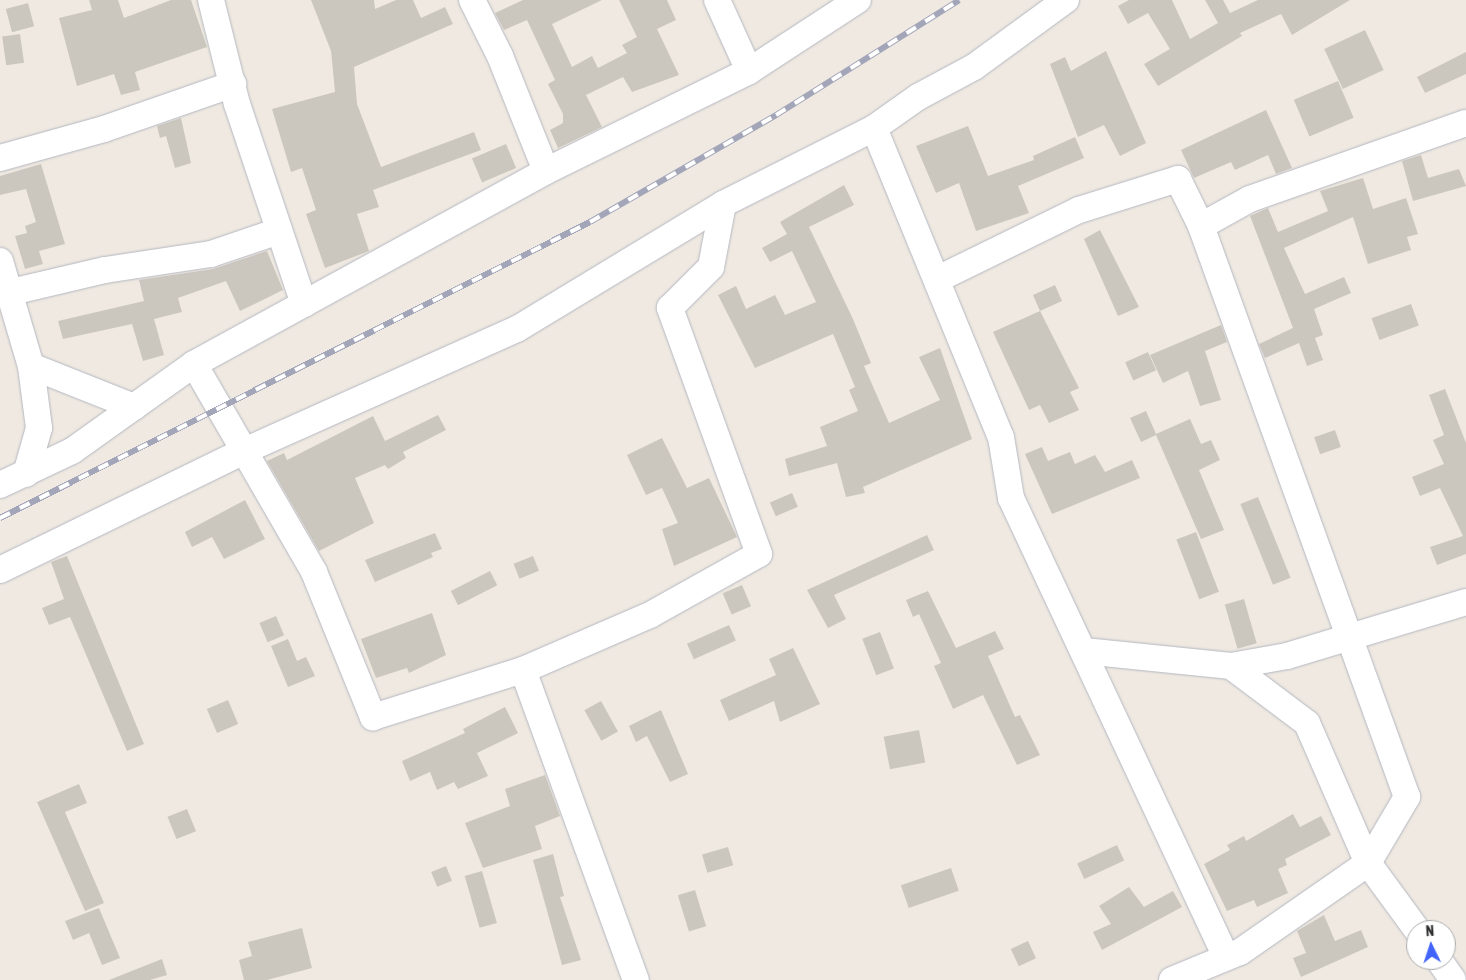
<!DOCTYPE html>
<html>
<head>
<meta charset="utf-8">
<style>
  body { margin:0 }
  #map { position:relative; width:1466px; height:980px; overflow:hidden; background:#efe9e1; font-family:"Asap Condensed",sans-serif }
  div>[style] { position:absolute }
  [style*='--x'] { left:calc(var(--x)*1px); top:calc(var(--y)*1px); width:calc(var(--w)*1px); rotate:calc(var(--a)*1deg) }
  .building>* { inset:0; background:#cbc7bf; transform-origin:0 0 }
  .roads { filter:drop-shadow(0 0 1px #b4b7c1) drop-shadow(0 0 1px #b4b7c1) }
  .minor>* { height:26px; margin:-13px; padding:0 13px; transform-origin:13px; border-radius:13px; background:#fff }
  .rail>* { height:5.5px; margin-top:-2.75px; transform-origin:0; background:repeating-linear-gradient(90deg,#fff 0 11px,#a3a6b8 0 22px); box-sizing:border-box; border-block:1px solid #a3a6b8 }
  span { translate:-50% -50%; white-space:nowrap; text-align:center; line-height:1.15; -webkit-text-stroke:5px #fff; paint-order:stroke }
  .north { position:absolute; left:1406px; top:920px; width:50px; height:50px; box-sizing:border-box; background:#fff; border:1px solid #ababab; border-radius:50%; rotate:356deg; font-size:14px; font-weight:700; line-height:20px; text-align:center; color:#2e2e2e }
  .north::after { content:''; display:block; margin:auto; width:18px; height:22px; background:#4264fb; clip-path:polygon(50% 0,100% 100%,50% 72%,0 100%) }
</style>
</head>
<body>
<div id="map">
  <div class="building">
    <i style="clip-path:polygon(89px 0,118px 0,124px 18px,171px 0,191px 0,207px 47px,135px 72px,140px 90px,121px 95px,114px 74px,77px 86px,59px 18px,92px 10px)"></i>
    <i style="clip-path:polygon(311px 0,374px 0,375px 9px,396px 0,413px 0,421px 18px,445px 7px,453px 24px,354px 67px,357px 104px,381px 167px,474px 132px,481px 150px,373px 190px,379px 207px,357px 214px,369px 251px,325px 268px,306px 214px,316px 210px,302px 168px,291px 172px,272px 109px,335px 92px,331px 51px)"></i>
    <i style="clip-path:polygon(523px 0,602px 0,552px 24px,572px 67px,592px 56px,598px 68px,627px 53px,622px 45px,637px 37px,619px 0,667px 0,676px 20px,657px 29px,679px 75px,632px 92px,623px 77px,586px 95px,602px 127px,558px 148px,550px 130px,563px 123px,563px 114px,548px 84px,555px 80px,527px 20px,504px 30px,495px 13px)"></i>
    <i style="clip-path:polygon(1129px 0,1172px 0,1190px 39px,1218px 23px,1205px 0,1223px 0,1230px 13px,1258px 0,1350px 0,1292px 35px,1281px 14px,1240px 33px,1242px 36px,1158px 86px,1144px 64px,1170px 49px,1148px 13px,1128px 24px,1118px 6px)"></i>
    <i style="left:28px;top:3px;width:24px;height:23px;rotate:75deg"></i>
    <i style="left:1365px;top:30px;width:44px;height:45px;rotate:65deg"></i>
    <i style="left:20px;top:34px;width:29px;height:18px;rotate:82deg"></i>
    <i style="clip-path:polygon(1106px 51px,1146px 143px,1120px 156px,1104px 125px,1078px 137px,1050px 64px,1065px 57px,1071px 71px)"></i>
    <i style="clip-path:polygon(1466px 52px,1466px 74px,1425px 93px,1417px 77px)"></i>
    <i style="left:1338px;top:81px;width:40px;height:48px;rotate:67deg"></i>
    <i style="clip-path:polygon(1266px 110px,1292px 168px,1276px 174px,1268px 155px,1235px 170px,1231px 162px,1194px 178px,1181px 150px)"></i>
    <i style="clip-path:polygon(181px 118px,191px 163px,175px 168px,166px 136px,160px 138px,157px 126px)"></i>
    <i style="clip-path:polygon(968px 126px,988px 176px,1034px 160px,1033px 156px,1075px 137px,1084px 158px,1018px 186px,1029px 213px,976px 231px,959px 183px,936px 193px,916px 146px)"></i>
    <i style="left:506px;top:144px;width:26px;height:37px;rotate:67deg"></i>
    <i style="clip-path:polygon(1421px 155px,1428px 178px,1459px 169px,1466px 186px,1413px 201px,1402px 161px)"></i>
    <i style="clip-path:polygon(41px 164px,65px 244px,39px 251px,43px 264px,25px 269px,15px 236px,27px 233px,25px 226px,36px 222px,26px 189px,0 195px,0 176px)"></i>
    <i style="clip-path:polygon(1363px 178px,1373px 209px,1406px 198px,1418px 234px,1407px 237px,1411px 250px,1368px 264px,1353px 217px,1284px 248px,1305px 294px,1344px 277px,1351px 293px,1314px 309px,1323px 335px,1315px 338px,1323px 360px,1307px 366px,1299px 343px,1265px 358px,1259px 344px,1293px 328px,1250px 216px,1268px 208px,1278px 232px,1328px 211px,1320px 191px)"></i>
    <i style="clip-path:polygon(844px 185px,854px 205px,809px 227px,853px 319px,871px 363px,864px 366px,889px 423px,940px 400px,919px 357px,940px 348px,972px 439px,863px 487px,865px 493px,846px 497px,837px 463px,789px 476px,785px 459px,827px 446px,820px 427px,858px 411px,849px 390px,855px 387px,833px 334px,755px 368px,718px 295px,736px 286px,746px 309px,775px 295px,785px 315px,816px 302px,792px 251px,770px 262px,762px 248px,787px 234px,780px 222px)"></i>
    <i style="clip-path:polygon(1100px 230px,1139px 307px,1118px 316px,1084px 239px)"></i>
    <i style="clip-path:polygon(267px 251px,283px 290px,240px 311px,226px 281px,178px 298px,182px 312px,154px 319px,164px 355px,143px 361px,132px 324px,63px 339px,58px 321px,144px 301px,139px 280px,213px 269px)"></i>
    <i style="clip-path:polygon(1055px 285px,1062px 301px,1040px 311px,1079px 388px,1070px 392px,1079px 410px,1049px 423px,1040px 405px,1029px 410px,993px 332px,1040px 311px,1033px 295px)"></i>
    <i style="left:1411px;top:304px;width:23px;height:42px;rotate:70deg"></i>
    <i style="clip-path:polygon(1221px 325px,1227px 342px,1205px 351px,1221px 400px,1200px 406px,1188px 371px,1163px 383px,1150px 355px)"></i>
    <i style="left:1148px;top:352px;width:20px;height:25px;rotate:66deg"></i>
    <i style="clip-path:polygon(1445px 389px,1466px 443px,1466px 554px,1437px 565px,1430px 547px,1463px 536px,1440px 488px,1420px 496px,1412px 477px,1444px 464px,1433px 440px,1444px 435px,1429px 395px)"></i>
    <i style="clip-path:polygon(1146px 411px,1156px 434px,1190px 419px,1201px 444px,1211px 440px,1220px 460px,1199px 470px,1224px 530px,1201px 539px,1156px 435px,1141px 442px,1130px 418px)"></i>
    <i style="clip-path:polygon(438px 415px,446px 430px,403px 452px,406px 458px,388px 469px,385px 465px,355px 478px,374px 523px,319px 551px,267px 461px,284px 453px,287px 460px,373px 416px,385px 441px)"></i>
    <i style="left:1335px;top:430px;width:18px;height:22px;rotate:71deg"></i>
    <i style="clip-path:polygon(662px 438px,687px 488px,709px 478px,737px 537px,674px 566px,662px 529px,678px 523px,662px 488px,646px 495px,627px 455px)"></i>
    <i style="clip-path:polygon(1042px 447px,1048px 461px,1070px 452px,1075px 464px,1095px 455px,1105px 472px,1132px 460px,1140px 478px,1052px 514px,1025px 454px)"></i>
    <i style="left:792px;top:493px;width:15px;height:24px;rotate:67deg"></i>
    <i style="left:1258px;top:497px;width:87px;height:19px;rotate:68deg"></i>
    <i style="clip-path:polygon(245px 500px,265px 539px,224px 559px,212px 537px,192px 547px,185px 532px)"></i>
    <i style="left:1196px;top:532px;width:64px;height:21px;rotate:69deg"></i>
    <i style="clip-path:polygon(435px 533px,442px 549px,431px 553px,433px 557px,375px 582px,365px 560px)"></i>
    <i style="clip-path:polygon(927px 535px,934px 550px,834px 595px,846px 619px,828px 628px,807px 590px)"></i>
    <i style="clip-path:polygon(67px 556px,144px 744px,127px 751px,70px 617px,49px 625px,42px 608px,64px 599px,51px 562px)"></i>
    <i style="left:533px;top:556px;width:16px;height:21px;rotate:68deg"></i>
    <i style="left:490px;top:571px;width:16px;height:44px;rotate:63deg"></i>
    <i style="left:742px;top:585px;width:23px;height:21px;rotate:67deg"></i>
    <i style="clip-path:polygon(928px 591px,956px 648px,995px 631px,1004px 649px,988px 656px,1015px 717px,1020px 715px,1040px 755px,1017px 765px,983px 695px,953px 709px,934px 666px,941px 663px,919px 614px,913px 617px,906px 600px)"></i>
    <i style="left:1244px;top:599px;width:46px;height:20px;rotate:74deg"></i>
    <i style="clip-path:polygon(432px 613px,446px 655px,409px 673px,407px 668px,376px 678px,361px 639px)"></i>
    <i style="left:276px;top:616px;width:21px;height:18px;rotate:67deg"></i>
    <i style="left:729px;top:625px;width:17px;height:46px;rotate:66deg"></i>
    <i style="left:880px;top:632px;width:39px;height:19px;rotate:69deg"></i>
    <i style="clip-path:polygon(288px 639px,297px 661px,306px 657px,315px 676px,288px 687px,271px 646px)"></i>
    <i style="clip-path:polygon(793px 648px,820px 704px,780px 722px,774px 701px,729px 721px,720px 700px,776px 675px,769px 659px)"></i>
    <i style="left:228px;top:700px;width:26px;height:23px;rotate:67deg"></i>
    <i style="left:601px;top:701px;width:35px;height:19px;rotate:61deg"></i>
    <i style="clip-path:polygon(505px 707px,518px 733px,477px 753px,488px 776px,458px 789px,454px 782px,437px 790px,430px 772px,410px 781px,402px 761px,465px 733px,463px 729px)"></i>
    <i style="clip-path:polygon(661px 710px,688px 774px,670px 782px,647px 736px,636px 742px,629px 726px)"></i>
    <i style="left:919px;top:730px;width:33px;height:36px;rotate:79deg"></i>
    <i style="clip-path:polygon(545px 775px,560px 816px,535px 826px,542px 849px,483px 868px,465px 823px,510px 806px,505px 789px)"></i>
    <i style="clip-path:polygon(79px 784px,87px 803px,65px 812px,104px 903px,85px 911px,37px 802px)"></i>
    <i style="left:187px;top:809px;width:24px;height:21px;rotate:68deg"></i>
    <i style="clip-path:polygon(1293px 814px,1300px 827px,1321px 816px,1331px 835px,1285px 859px,1287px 865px,1278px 869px,1288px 893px,1257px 907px,1254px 900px,1227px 911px,1204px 864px,1230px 850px,1227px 845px,1244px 836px,1246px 841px)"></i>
    <i style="left:1117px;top:845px;width:17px;height:44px;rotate:65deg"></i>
    <i style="left:728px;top:847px;width:19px;height:27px;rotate:74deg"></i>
    <i style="clip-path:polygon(553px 854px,564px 896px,560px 897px,581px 960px,562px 965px,533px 860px)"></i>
    <i style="left:446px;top:866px;width:16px;height:16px;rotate:68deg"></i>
    <i style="left:951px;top:868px;width:24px;height:53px;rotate:71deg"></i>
    <i style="left:482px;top:871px;width:54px;height:18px;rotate:74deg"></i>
    <i style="clip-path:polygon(1129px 887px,1144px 907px,1173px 891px,1182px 907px,1102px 950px,1093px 932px,1111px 924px,1099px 906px)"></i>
    <i style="left:695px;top:890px;width:38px;height:18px;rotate:73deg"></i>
    <i style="clip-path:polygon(99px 908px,120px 958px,102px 965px,89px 933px,73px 940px,65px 921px)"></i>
    <i style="clip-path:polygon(1324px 915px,1335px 941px,1361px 930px,1368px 947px,1301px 977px,1293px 958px,1306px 953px,1297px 931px)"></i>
    <i style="clip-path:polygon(302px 928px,312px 968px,267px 980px,244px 980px,239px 960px,252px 956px,248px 942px)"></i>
    <i style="left:1028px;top:941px;width:19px;height:19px;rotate:65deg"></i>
    <i style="clip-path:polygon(162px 959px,167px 975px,150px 980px,109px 980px)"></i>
  </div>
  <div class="roads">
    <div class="minor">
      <i style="--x:211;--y:0;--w:107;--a:76"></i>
      <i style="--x:237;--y:104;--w:211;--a:71.5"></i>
      <i style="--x:472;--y:0;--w:63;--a:63.4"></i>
      <i style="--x:500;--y:56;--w:124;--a:68.2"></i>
      <i style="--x:717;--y:0;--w:78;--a:65.7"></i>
      <i style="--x:874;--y:128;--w:334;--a:67.7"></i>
      <i style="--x:1001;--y:437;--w:62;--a:80.7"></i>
      <i style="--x:1011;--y:498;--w:507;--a:64.9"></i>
      <i style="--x:0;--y:158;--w:108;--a:-15.6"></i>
      <i style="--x:104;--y:129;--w:137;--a:-19.2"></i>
      <i style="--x:0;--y:261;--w:109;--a:73.6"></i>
      <i style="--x:31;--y:366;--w:111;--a:21.7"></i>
      <i style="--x:938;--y:279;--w:157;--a:-26.1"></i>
      <i style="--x:1079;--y:210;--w:104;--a:-17.4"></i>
      <i style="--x:1178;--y:179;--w:52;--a:63.9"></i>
      <i style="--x:1201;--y:226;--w:56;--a:-28.9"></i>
      <i style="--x:1250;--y:199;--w:229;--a:-19.4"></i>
      <i style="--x:7;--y:293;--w:101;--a:-13.2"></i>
      <i style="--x:105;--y:270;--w:107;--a:-8.6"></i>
      <i style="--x:211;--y:254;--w:72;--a:-18.7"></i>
      <i style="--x:194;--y:364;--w:240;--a:60"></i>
      <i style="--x:314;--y:572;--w:157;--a:67.9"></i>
      <i style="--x:373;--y:717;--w:157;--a:-17.4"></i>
      <i style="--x:523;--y:670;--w:138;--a:-23.4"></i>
      <i style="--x:650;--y:615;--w:125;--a:-29.2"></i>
      <i style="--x:759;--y:554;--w:262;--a:-109.9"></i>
      <i style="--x:670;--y:308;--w:58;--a:-45"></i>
      <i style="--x:711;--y:267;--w:64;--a:-79.2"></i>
      <i style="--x:723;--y:204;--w:169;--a:-26.7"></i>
      <i style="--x:874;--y:128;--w:54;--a:-35.2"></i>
      <i style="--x:918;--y:97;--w:64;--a:-28.2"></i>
      <i style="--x:974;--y:67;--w:114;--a:-36.1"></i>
      <i style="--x:26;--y:474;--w:48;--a:-74.2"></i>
      <i style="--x:39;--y:428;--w:63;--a:-97.4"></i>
      <i style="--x:0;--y:485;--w:80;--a:-25.3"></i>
      <i style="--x:72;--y:451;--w:150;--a:-35.5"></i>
      <i style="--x:194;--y:364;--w:401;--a:-28.7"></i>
      <i style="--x:546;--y:171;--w:226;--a:-26.2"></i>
      <i style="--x:749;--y:71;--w:130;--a:-33.1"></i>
      <i style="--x:0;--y:570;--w:271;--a:-26"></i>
      <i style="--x:244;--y:451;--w:299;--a:-24.1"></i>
      <i style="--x:517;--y:329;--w:241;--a:-31.2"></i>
      <i style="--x:1084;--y:651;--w:148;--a:5.8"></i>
      <i style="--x:1231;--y:666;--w:57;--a:-10.1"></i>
      <i style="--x:1287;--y:656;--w:187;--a:-16.8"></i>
      <i style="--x:1231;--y:666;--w:95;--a:36.9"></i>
      <i style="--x:1307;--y:723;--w:153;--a:66.5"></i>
      <i style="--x:1368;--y:863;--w:83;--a:53.8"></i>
      <i style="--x:523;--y:670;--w:330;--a:70"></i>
      <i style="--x:1439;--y:960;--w:24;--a:55"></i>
      <i style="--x:1172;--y:980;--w:74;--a:-22.4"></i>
      <i style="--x:1240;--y:952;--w:156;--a:-34.8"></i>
      <i style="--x:1368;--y:863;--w:77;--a:-59.4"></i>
      <i style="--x:1407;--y:797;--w:607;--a:-109.84"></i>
    </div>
  </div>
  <div class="rail">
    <i style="--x:0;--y:518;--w:660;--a:-26.64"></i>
    <i style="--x:590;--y:222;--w:215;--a:-29.9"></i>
    <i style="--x:776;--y:115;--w:216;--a:-32.1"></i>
  </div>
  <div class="north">N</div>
</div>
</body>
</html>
